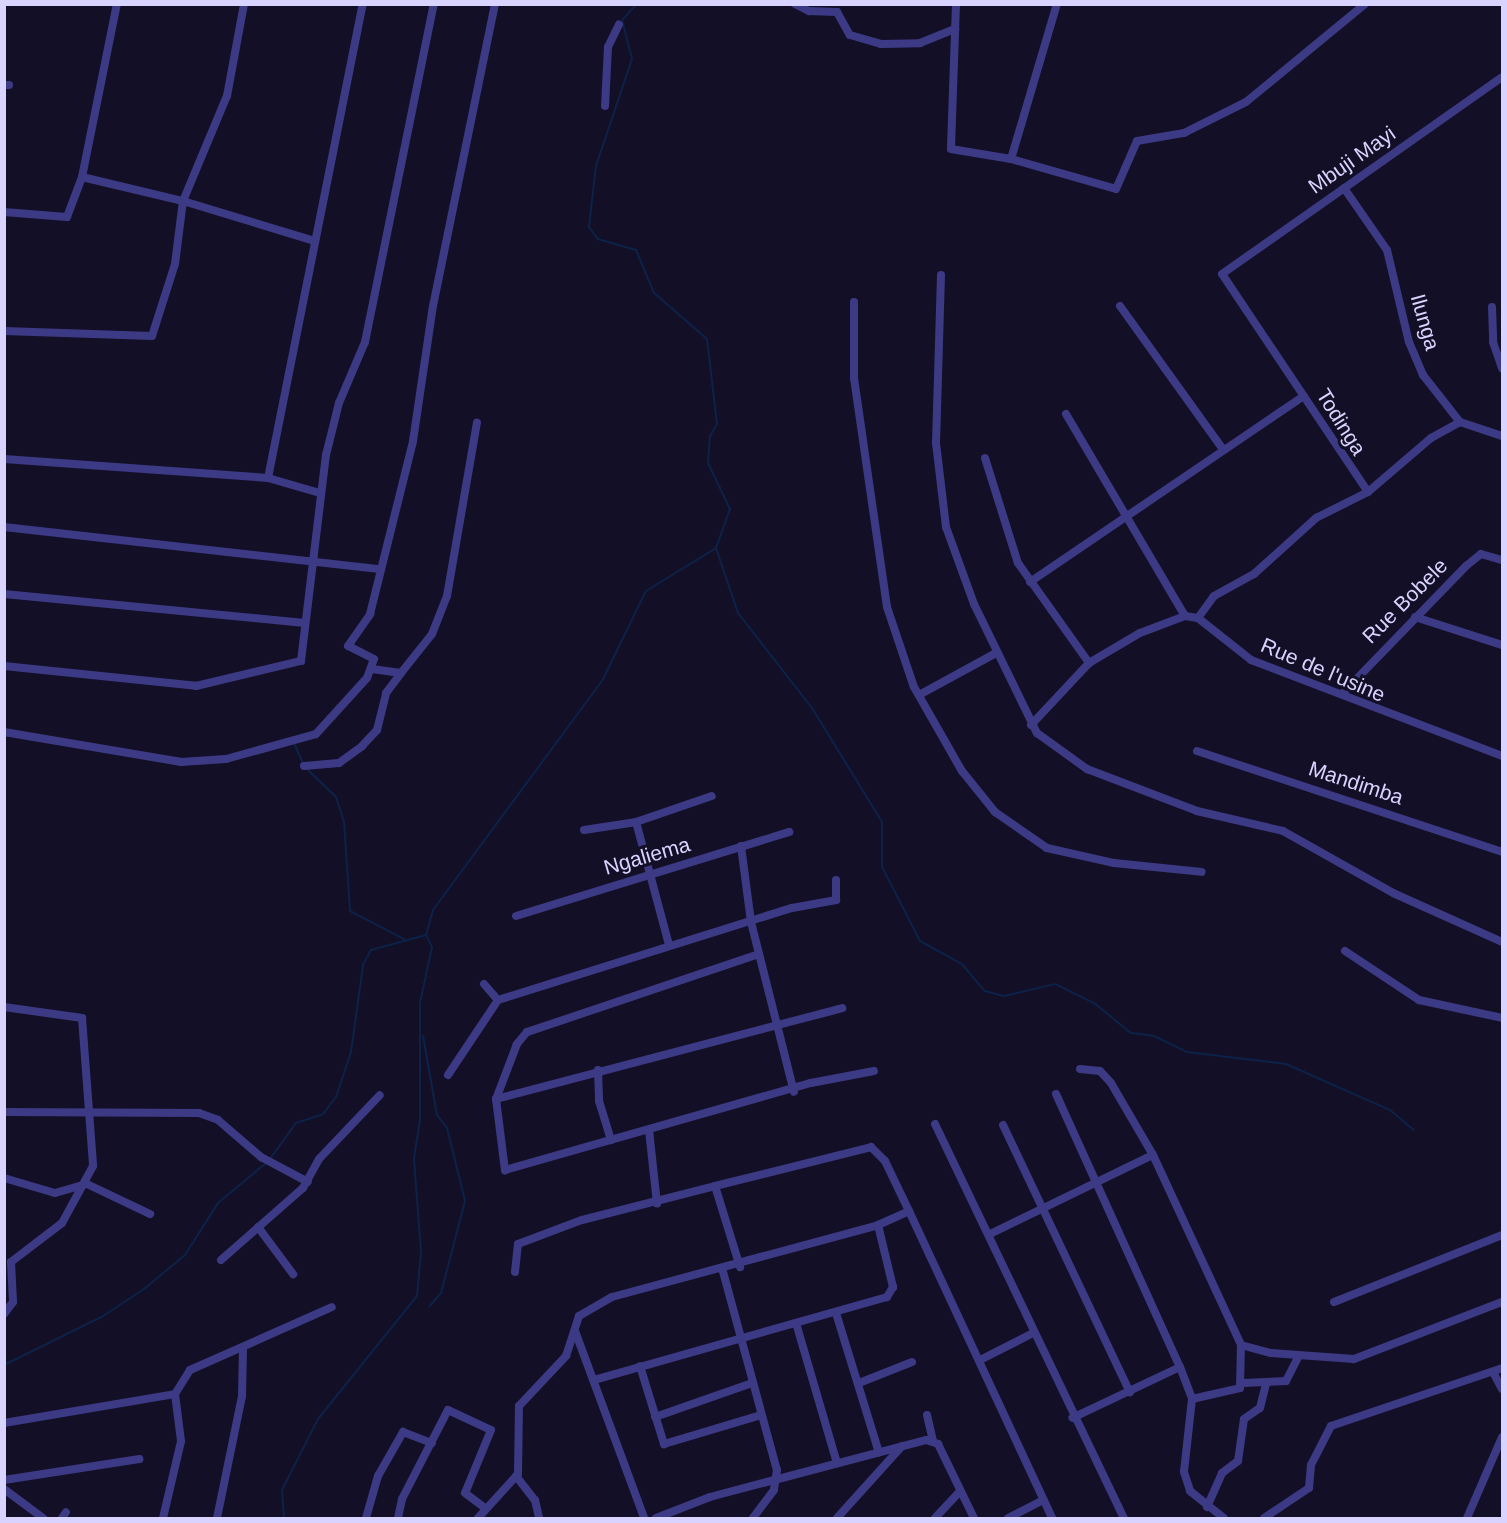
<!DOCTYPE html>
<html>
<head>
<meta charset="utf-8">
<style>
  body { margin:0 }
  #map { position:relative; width:1507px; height:1523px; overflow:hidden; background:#130f26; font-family:Helvetica,sans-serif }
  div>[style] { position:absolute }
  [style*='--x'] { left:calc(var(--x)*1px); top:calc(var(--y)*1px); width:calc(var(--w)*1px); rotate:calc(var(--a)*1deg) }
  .stream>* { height:2px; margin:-1px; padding:0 1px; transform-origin:1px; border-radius:1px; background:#0c2248 }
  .minor>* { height:8px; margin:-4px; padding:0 4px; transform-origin:4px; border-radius:4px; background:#3d3a85 }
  span { translate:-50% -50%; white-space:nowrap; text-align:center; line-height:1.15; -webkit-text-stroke:6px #130f26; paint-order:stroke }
  .street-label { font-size:21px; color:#d9d4ff }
  .frame { position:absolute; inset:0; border:6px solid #d9d4ff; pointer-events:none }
</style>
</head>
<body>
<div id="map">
  <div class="stream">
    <i style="--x:716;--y:548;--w:69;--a:71.3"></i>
    <i style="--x:738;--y:613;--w:120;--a:52.1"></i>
    <i style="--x:812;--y:708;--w:134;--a:58.4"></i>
    <i style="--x:882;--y:822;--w:45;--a:90"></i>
    <i style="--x:882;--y:867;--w:83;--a:62.8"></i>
    <i style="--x:920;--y:941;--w:48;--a:28.7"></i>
    <i style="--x:962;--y:964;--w:35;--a:50"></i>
    <i style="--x:985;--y:991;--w:20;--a:15"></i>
    <i style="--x:1004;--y:996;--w:52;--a:-13.2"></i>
    <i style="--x:1055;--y:984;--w:43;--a:26"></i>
    <i style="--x:1094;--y:1003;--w:48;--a:39"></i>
    <i style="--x:1131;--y:1033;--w:23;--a:7"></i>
    <i style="--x:1154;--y:1036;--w:37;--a:26"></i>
    <i style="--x:1187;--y:1052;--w:100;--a:6.9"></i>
    <i style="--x:1286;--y:1064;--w:114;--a:23.9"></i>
    <i style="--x:1390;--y:1110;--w:31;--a:40"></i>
    <i style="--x:294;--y:743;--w:24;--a:66"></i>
    <i style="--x:307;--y:769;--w:40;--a:44"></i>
    <i style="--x:336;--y:797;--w:26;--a:72"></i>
    <i style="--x:344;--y:822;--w:89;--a:86.1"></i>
    <i style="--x:350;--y:911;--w:61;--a:27.4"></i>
    <i style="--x:426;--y:935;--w:26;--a:-74"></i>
    <i style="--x:433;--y:910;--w:287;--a:-53.6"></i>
    <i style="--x:603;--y:679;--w:98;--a:-64"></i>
    <i style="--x:646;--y:591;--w:82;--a:-31.6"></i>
    <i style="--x:716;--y:548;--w:41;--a:-70.3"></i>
    <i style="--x:730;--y:509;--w:51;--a:-115.6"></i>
    <i style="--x:708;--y:463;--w:27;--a:-86"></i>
    <i style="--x:710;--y:436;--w:14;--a:-60"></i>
    <i style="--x:717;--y:424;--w:86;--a:-96.7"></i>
    <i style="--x:707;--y:339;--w:70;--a:-139"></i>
    <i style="--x:654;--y:293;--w:47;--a:-112.7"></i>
    <i style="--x:636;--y:250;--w:40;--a:-164"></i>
    <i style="--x:598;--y:239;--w:15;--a:-127"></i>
    <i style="--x:589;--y:227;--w:61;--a:-83.5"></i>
    <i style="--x:596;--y:166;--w:113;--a:-71.4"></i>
    <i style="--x:632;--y:59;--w:40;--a:-104.4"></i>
    <i style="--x:622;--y:20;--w:22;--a:-47"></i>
    <i style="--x:423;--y:1036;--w:80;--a:80"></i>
    <i style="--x:437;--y:1115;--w:16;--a:52"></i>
    <i style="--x:447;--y:1128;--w:75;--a:76.1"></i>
    <i style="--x:465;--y:1201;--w:95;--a:104.6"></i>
    <i style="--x:441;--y:1293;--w:18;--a:131"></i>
    <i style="--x:270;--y:1159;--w:44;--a:-54.2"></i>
    <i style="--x:296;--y:1123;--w:28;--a:-18"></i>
    <i style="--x:323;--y:1114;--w:21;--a:-53"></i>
    <i style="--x:336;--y:1097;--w:47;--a:-71.6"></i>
    <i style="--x:351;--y:1052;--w:88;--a:-82.1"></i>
    <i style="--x:363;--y:965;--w:17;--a:-62"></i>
    <i style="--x:371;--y:950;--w:57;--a:-15.3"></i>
    <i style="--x:4;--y:1365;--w:110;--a:-26.3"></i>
    <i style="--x:103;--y:1316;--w:49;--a:-33.4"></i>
    <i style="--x:144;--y:1289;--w:53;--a:-39.7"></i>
    <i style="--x:185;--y:1255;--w:62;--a:-57.6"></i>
    <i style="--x:218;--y:1203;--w:62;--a:-39.8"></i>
    <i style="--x:284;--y:1518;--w:28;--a:-94"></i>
    <i style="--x:282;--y:1490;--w:80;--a:-63.1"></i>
    <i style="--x:318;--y:1419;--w:158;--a:-51.2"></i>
    <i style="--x:417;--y:1296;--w:44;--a:-84.8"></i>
    <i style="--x:421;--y:1252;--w:94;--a:-94.3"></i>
    <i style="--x:414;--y:1158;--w:36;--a:-81"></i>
    <i style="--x:420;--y:1122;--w:119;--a:-90"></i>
    <i style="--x:420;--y:1003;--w:57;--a:-77.9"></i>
    <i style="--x:432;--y:947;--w:13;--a:-117"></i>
  </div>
  <div class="minor">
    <i style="--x:795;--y:4;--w:16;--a:27"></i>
    <i style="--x:809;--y:11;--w:28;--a:2"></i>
    <i style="--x:837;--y:12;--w:26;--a:61"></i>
    <i style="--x:850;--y:35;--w:32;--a:16"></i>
    <i style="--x:881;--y:44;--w:39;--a:-1"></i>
    <i style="--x:920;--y:43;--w:38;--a:-22"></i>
    <i style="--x:956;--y:4;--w:145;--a:92"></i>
    <i style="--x:951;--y:149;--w:61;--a:9.5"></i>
    <i style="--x:1011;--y:159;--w:109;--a:15.9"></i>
    <i style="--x:1116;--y:189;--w:52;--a:-66.4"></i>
    <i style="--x:1137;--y:141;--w:48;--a:-9.7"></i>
    <i style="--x:1184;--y:133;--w:69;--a:-26.6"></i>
    <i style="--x:1246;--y:102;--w:154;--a:-39.5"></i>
    <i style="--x:4;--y:85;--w:5;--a:0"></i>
    <i style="--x:605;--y:106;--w:59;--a:-87.1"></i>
    <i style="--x:608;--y:47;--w:25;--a:-64"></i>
    <i style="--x:1011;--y:159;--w:162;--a:-73.5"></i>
    <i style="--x:82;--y:177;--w:104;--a:13.4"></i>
    <i style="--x:183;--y:201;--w:114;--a:-67.3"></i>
    <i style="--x:227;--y:96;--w:94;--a:-79.5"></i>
    <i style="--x:1344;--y:188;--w:75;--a:55.3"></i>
    <i style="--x:1387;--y:250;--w:95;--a:76.6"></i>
    <i style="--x:1409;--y:342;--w:36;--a:67"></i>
    <i style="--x:1423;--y:375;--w:60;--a:51.8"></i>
    <i style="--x:1460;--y:422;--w:44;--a:18.4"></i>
    <i style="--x:4;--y:212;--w:63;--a:4.5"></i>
    <i style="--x:67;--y:217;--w:43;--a:-69.4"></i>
    <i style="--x:82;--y:177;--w:177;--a:-78.6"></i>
    <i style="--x:941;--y:275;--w:168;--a:91.7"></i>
    <i style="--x:936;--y:443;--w:85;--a:83.2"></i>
    <i style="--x:946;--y:527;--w:82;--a:70"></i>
    <i style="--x:974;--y:604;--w:144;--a:64"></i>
    <i style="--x:1037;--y:733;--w:62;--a:35.8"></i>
    <i style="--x:1087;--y:769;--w:118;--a:20.9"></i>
    <i style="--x:1197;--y:811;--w:88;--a:13.1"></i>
    <i style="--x:1283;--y:831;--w:126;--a:29.4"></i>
    <i style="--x:1393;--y:893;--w:120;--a:24.2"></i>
    <i style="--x:854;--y:302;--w:76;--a:90"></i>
    <i style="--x:854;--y:378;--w:231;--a:81.8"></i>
    <i style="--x:887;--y:607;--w:84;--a:71.4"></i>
    <i style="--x:914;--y:687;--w:97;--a:60.3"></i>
    <i style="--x:962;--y:771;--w:53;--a:51.2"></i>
    <i style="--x:995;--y:812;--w:63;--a:34.7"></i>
    <i style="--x:1047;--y:848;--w:69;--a:12.6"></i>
    <i style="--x:1114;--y:863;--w:88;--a:5.8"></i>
    <i style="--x:1120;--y:306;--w:175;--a:54.3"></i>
    <i style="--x:1492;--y:307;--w:35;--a:88"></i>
    <i style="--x:1493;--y:342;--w:28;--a:71"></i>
    <i style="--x:4;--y:331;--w:148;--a:1.9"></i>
    <i style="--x:152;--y:336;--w:76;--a:-72.3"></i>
    <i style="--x:175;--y:264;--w:64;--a:-82.8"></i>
    <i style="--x:183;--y:201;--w:138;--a:16.9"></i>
    <i style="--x:1066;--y:414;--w:234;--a:59.5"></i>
    <i style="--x:1460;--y:422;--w:33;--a:151"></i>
    <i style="--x:1431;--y:438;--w:83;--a:139.4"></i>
    <i style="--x:1368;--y:492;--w:262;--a:-123.8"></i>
    <i style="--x:1222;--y:274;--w:342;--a:-35.1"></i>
    <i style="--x:985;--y:458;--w:110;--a:72.6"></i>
    <i style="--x:1018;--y:563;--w:123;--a:54.6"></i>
    <i style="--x:4;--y:459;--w:265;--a:4.1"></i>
    <i style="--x:268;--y:478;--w:54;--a:16.1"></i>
    <i style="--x:268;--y:478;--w:483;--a:-78.7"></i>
    <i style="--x:4;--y:527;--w:378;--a:6.4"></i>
    <i style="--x:1030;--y:582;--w:331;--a:-34.2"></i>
    <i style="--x:4;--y:594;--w:302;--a:5.5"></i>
    <i style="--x:1415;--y:617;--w:91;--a:17.8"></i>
    <i style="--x:1198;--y:618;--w:27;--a:-54"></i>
    <i style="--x:1214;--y:596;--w:46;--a:-28.8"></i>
    <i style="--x:1254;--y:574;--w:84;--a:-42.1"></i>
    <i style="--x:1316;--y:518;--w:58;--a:-26.6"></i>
    <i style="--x:4;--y:666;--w:193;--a:5.9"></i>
    <i style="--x:196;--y:686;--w:108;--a:-13.4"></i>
    <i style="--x:301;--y:661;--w:208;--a:-83.1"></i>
    <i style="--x:326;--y:455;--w:54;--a:-76"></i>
    <i style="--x:339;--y:403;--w:66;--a:-66.9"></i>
    <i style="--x:365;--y:342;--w:345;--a:-78.5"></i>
    <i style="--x:372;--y:669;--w:29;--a:8"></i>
    <i style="--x:401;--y:673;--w:50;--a:-51.5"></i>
    <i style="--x:432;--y:634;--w:41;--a:-68.5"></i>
    <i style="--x:447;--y:596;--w:176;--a:-80.2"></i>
    <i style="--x:1343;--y:693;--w:177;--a:-45.9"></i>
    <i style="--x:1466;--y:566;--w:19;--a:-39"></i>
    <i style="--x:1481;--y:554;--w:22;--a:16"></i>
    <i style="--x:919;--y:695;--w:88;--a:-28.6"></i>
    <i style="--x:1031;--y:725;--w:85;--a:-46.9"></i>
    <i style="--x:1089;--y:663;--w:59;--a:-30.5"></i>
    <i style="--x:1140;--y:633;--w:48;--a:-20.7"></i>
    <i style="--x:1185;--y:616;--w:13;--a:9"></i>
    <i style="--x:1198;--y:618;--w:68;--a:38.4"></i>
    <i style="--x:1251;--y:660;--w:269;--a:20.9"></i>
    <i style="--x:4;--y:732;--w:180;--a:9.6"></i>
    <i style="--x:181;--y:762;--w:45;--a:-3.8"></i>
    <i style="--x:226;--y:759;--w:93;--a:-15.5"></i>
    <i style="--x:316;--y:734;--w:76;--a:-47.7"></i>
    <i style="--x:367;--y:678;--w:20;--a:-70"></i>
    <i style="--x:374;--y:659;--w:29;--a:-153"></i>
    <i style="--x:348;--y:646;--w:39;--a:-55"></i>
    <i style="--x:370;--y:614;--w:178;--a:-76"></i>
    <i style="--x:413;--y:441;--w:136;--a:-81.6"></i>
    <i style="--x:433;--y:306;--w:308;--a:-78.4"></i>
    <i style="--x:1197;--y:751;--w:321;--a:18.3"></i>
    <i style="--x:304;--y:766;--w:35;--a:-5"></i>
    <i style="--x:339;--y:763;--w:29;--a:-36"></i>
    <i style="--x:362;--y:746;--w:22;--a:-47"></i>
    <i style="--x:377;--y:730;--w:38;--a:-76"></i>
    <i style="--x:386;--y:693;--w:25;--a:-53"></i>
    <i style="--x:584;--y:830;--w:53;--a:-8.7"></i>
    <i style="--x:741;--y:846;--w:77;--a:82.5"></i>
    <i style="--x:751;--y:922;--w:175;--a:75.8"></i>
    <i style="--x:516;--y:916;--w:286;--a:-17.1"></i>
    <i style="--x:669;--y:945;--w:127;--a:-105"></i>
    <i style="--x:636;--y:822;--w:80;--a:-18.9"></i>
    <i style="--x:1345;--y:951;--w:89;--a:33.5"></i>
    <i style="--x:1419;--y:1000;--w:85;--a:12.2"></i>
    <i style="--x:759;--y:954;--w:245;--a:161.4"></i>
    <i style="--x:527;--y:1032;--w:16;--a:130"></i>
    <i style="--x:517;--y:1044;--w:59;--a:110.9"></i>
    <i style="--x:496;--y:1099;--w:72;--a:82.8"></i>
    <i style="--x:505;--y:1170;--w:318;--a:-15.9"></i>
    <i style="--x:811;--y:1083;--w:64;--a:-10.8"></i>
    <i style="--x:484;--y:984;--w:21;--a:49"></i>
    <i style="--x:498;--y:1000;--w:308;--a:-17.4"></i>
    <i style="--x:792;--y:908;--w:45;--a:-10.3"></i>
    <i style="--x:836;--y:900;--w:20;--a:-90"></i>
    <i style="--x:4;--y:1007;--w:79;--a:8"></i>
    <i style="--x:82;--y:1018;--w:148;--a:85.7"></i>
    <i style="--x:93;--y:1166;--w:65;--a:118.5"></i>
    <i style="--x:62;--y:1223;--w:64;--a:142.6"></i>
    <i style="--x:11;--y:1262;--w:40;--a:87.1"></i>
    <i style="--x:13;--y:1302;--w:15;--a:127"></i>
    <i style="--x:1080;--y:1069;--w:20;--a:6"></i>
    <i style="--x:1100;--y:1071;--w:16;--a:47"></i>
    <i style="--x:1111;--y:1083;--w:83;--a:59.7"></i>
    <i style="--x:598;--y:1070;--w:31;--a:88"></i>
    <i style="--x:599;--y:1101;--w:41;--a:72.9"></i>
    <i style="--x:448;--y:1075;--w:90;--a:-56.3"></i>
    <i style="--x:1056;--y:1094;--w:300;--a:65.6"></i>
    <i style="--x:1180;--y:1367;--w:119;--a:154.7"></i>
    <i style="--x:496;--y:1099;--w:358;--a:-14.7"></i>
    <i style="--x:4;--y:1112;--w:195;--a:0.3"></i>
    <i style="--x:199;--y:1113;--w:20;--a:20"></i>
    <i style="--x:218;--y:1120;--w:57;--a:40.7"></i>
    <i style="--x:261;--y:1157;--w:53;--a:28"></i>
    <i style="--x:935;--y:1124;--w:437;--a:64.4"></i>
    <i style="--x:1003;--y:1125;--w:296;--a:64.6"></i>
    <i style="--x:649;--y:1130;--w:74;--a:83.8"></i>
    <i style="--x:4;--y:1178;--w:53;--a:16.4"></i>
    <i style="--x:55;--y:1193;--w:33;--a:-16"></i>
    <i style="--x:87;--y:1184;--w:70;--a:25.5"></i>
    <i style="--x:715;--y:1186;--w:161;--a:-14"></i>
    <i style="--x:871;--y:1147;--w:20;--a:45"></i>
    <i style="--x:885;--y:1161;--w:55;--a:64.4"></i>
    <i style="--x:878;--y:1225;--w:34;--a:-24"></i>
    <i style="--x:909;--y:1211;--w:339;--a:65"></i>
    <i style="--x:258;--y:1227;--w:59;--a:53.3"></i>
    <i style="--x:990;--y:1234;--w:181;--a:-25.9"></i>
    <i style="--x:1153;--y:1155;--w:209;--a:65.1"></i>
    <i style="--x:1241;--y:1345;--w:31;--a:15"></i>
    <i style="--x:1271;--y:1353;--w:83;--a:4.1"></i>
    <i style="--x:1354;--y:1359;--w:159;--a:-21.1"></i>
    <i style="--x:221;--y:1260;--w:109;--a:-41.3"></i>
    <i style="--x:303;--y:1188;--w:33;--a:-61"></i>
    <i style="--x:319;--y:1159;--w:88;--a:-46.4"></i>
    <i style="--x:722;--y:1268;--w:209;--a:74.8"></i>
    <i style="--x:777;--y:1470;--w:20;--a:99"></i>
    <i style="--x:774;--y:1490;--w:35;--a:127"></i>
    <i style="--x:515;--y:1272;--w:28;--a:-84"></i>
    <i style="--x:518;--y:1244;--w:68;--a:-20.6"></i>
    <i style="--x:582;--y:1220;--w:137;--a:-14.3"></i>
    <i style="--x:715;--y:1186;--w:85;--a:72.8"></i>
    <i style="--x:1334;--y:1302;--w:181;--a:-21.7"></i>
    <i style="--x:836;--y:1313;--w:146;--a:72.9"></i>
    <i style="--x:796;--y:1323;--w:146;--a:73.7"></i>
    <i style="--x:575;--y:1331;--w:199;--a:69.7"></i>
    <i style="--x:980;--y:1360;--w:59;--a:-27"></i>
    <i style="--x:640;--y:1366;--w:82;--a:72.9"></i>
    <i style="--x:664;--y:1444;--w:101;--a:-16.6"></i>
    <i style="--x:1180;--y:1367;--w:34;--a:69"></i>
    <i style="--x:1192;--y:1399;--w:73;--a:96.3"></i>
    <i style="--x:1184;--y:1472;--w:20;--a:72"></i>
    <i style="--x:1190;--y:1491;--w:43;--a:38.5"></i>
    <i style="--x:1493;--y:1372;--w:19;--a:62"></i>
    <i style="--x:859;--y:1383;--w:57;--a:-21.6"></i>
    <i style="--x:1243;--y:1383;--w:43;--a:-2.7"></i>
    <i style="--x:1286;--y:1381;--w:28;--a:-63"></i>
    <i style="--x:1192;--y:1399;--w:49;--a:-12.9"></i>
    <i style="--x:1240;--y:1388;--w:43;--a:-88.7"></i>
    <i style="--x:927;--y:1415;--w:27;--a:77"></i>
    <i style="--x:655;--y:1417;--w:103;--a:-19.3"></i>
    <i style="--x:4;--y:1423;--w:173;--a:-9.6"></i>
    <i style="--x:175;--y:1394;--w:28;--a:-58"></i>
    <i style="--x:190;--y:1370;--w:155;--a:-23.9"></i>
    <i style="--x:516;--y:1476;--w:31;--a:52"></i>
    <i style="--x:535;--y:1500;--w:18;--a:77"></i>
    <i style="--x:4;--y:1480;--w:137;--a:-8.8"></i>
    <i style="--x:4;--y:1489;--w:49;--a:36.6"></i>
    <i style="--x:1207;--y:1507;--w:37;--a:-66"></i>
    <i style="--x:1222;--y:1473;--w:20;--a:-37"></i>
    <i style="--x:1238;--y:1461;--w:42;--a:-81.9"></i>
    <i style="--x:1244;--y:1419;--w:19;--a:-35"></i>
    <i style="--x:1260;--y:1408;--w:25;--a:-76"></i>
    <i style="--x:62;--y:1518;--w:7;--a:-56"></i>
    <i style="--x:163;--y:1518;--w:79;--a:-76.8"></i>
    <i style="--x:181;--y:1441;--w:47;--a:-97.3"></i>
    <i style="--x:217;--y:1518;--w:125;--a:-78.4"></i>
    <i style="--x:242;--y:1396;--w:46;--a:-88.8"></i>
    <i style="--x:366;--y:1518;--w:44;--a:-74.1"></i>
    <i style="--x:378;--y:1476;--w:51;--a:-60.4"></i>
    <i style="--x:403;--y:1432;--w:31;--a:21"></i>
    <i style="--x:398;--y:1518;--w:19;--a:-78"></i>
    <i style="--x:402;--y:1499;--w:100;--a:-62.7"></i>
    <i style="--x:448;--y:1410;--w:47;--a:24.9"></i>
    <i style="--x:491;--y:1430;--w:68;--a:112.4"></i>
    <i style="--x:465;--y:1493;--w:26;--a:37"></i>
    <i style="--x:478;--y:1518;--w:59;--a:-47.7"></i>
    <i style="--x:518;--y:1474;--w:68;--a:-89.2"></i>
    <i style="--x:519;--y:1406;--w:69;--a:-46.8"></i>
    <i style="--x:566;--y:1356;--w:42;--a:-72"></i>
    <i style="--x:579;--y:1316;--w:38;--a:-30"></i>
    <i style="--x:612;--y:1297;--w:276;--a:-15.1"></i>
    <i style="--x:878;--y:1225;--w:64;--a:76.4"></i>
    <i style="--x:893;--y:1287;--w:12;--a:121"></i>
    <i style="--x:887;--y:1297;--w:305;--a:164.2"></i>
    <i style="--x:656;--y:1518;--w:58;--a:-21.3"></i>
    <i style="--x:710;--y:1497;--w:223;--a:-14.8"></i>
    <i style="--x:926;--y:1440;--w:13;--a:18"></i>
    <i style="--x:938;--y:1444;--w:82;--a:64.1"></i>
    <i style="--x:837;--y:1518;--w:97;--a:-47.9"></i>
    <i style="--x:935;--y:1518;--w:35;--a:-47"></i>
    <i style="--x:1008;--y:1518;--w:38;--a:-27"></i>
    <i style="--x:1264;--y:1518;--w:54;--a:-33.7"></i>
    <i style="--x:1309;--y:1488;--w:23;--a:-85"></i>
    <i style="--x:1311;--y:1465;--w:44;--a:-62.9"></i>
    <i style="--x:1331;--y:1426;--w:181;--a:-18.7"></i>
    <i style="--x:1467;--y:1518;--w:88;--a:-66.6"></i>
  </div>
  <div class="street-label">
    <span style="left:1352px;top:160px;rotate:-35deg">Mbuji Mayi</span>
    <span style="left:1425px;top:322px;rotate:74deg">Ilunga</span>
    <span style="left:1341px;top:422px;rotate:58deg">Todinga</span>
    <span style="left:1405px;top:601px;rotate:-45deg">Rue Bobele</span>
    <span style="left:1323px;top:670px;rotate:23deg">Rue de l'usine</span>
    <span style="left:1356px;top:783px;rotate:18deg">Mandimba</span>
    <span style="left:647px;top:856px;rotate:-16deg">Ngaliema</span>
  </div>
  <div class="frame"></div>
</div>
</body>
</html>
